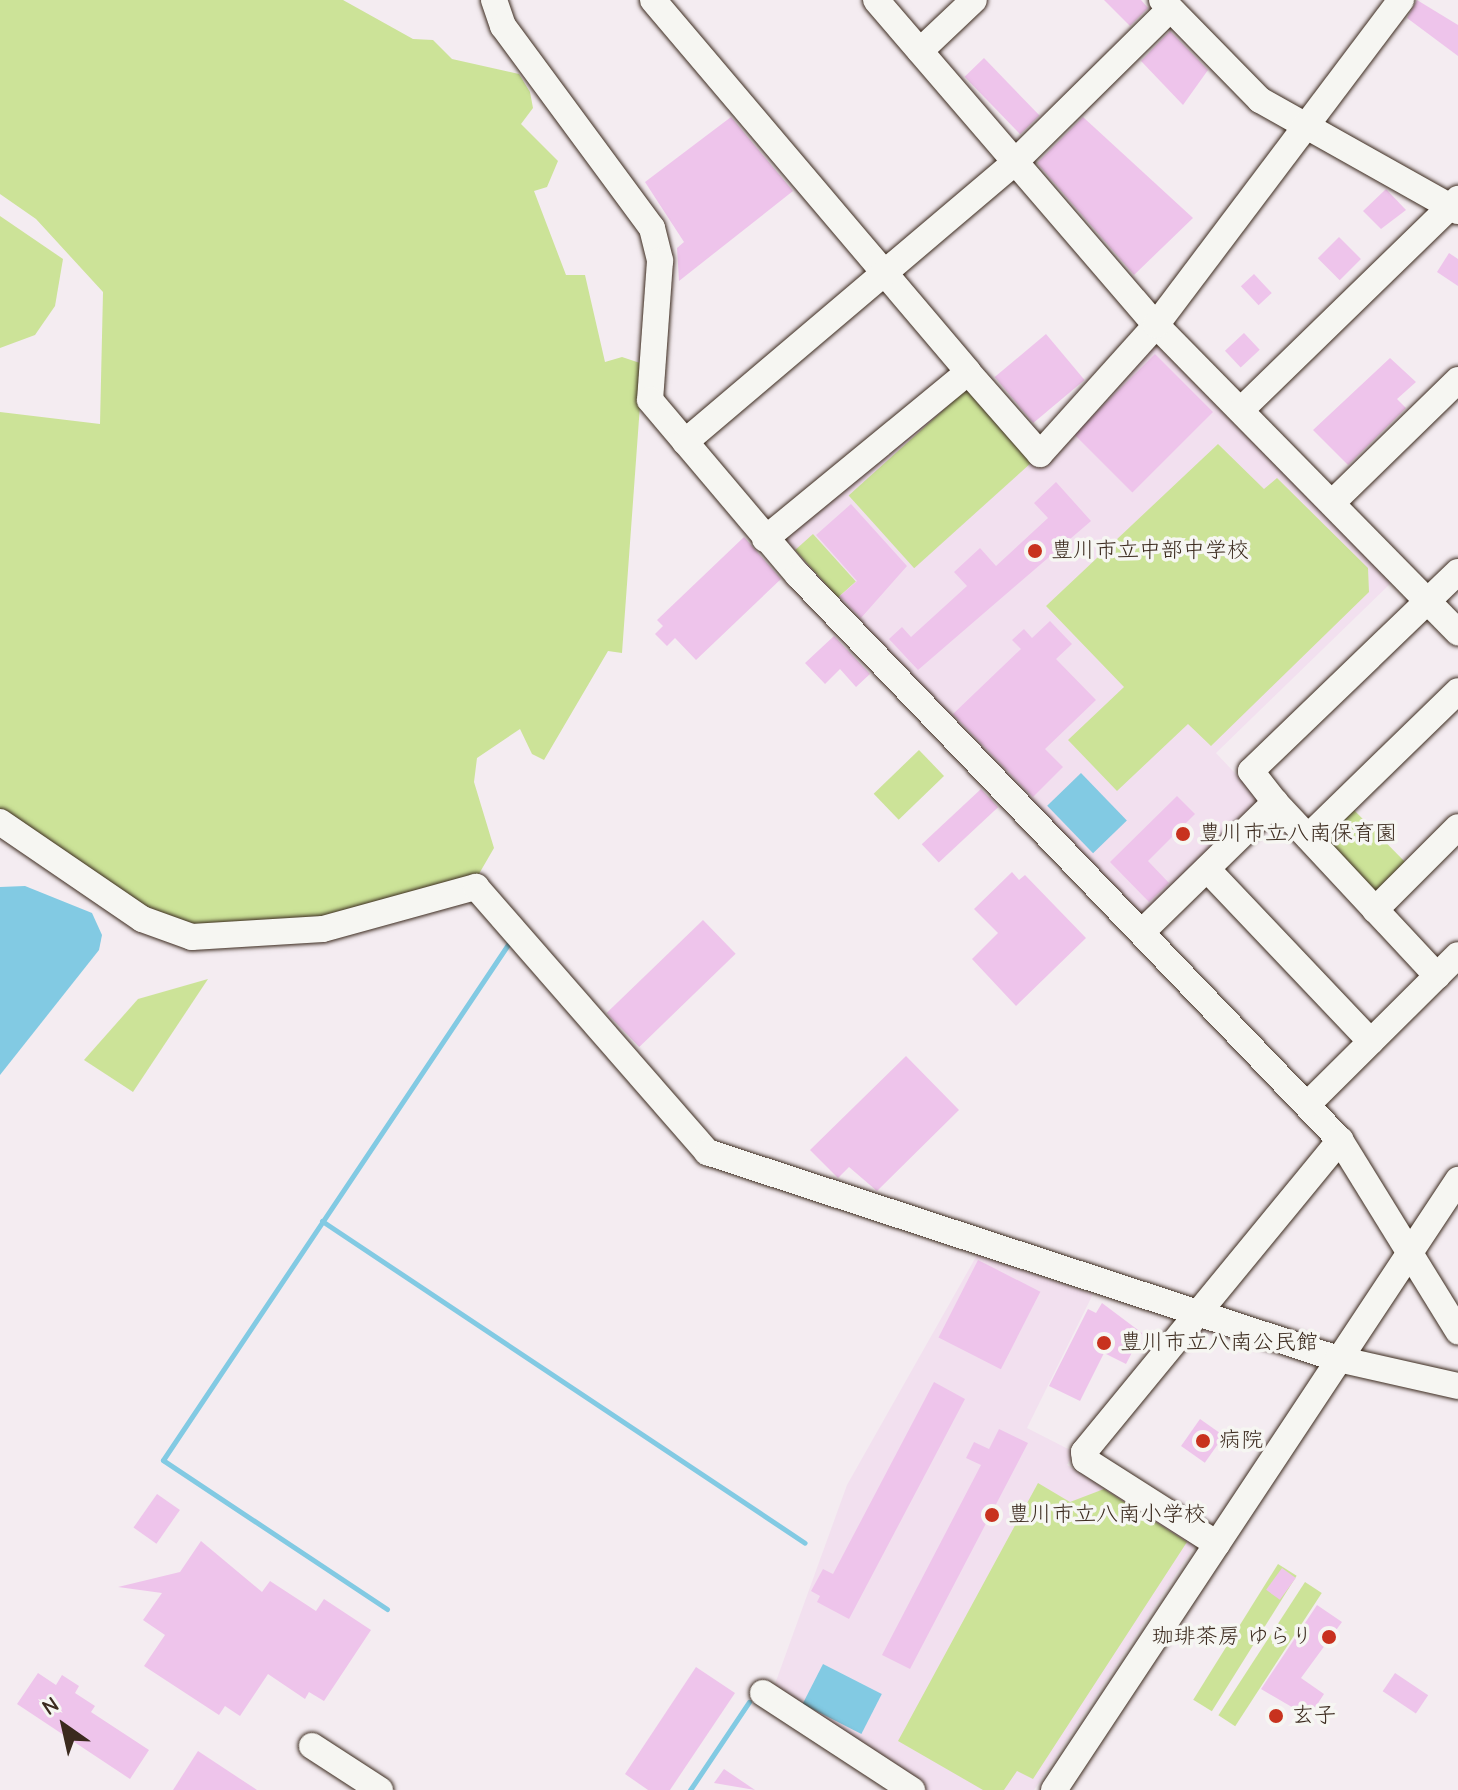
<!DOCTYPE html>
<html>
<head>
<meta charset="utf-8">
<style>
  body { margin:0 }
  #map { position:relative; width:1458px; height:1790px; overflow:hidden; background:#f4ecf1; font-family:"Comic Neue","Klee One",sans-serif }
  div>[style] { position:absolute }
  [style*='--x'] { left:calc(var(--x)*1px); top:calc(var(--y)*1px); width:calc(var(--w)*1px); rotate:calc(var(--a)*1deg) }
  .built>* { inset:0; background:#f2e0ef }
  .green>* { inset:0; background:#cce398; transform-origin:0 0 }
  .water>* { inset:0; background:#82cae3; transform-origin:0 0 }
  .stream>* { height:5px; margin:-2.5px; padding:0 2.5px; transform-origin:2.5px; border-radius:2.5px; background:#82cae3 }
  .building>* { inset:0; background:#eec4eb; transform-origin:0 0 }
  .roads { filter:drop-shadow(0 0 2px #3b2a1e) drop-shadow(0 0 2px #3b2a1e) }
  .minor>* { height:26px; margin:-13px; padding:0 13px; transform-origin:13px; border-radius:13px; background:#f6f6f2 }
  .dots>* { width:22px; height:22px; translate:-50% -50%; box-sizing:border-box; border:4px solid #f6f6f2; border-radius:50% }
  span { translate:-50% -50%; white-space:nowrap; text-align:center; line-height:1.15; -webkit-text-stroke:7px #f6f6f2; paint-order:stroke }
  .poi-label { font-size:22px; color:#3b2a1e }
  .left { translate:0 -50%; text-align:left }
  .right { translate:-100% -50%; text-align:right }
  .north { position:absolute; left:24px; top:1686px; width:80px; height:80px; -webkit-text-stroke:6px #f6f6f2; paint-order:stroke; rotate:326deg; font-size:22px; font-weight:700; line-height:32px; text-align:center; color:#3b2a1e }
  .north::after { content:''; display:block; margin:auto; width:28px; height:36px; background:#3b2a1e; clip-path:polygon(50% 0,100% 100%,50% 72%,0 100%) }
</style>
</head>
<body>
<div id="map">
  <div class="built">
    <i style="clip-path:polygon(1156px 345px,1392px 582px,1216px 753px,1264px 804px,1144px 921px,783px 541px,969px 385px,1040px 463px)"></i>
    <i style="clip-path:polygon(977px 1255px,1093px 1294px,1027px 1428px,1074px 1452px,1067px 1465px,1195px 1545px,1034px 1790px,919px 1790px,771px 1695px,847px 1485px)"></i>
  </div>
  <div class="green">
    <i style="clip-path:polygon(0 0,343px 0,413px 39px,433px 40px,452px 59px,519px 74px,530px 92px,533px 108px,521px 124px,558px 161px,547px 187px,534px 191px,566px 275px,585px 275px,605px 362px,622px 357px,643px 364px,622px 653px,608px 651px,544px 760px,532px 754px,520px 729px,477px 758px,474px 782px,494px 848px,476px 879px,336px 916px,209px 928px,154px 912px,0 811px,0 412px,100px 424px,103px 292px,36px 219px,0 194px)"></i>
    <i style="clip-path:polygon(0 216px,63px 259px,55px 306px,35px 335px,0 348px)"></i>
    <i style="left:969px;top:387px;width:98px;height:162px;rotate:48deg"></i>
    <i style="clip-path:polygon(1218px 444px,1264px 489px,1277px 478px,1368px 568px,1369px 592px,1211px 746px,1188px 724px,1117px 791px,1068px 740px,1124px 687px,1046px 606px)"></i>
    <i style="left:813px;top:534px;width:64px;height:24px;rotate:48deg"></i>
    <i style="left:919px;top:750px;width:36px;height:63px;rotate:46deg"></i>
    <i style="clip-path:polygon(1352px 808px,1408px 865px,1378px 894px,1325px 845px,1326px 833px)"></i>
    <i style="clip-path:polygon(208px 979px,133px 1092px,84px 1060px,138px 999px)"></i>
    <i style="clip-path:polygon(1038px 1483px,1070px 1502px,1104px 1489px,1187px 1542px,1033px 1779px,1017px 1771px,1004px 1790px,983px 1790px,898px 1741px)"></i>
    <i style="left:1278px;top:1564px;width:22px;height:160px;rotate:32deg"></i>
    <i style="left:1305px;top:1582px;width:20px;height:159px;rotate:33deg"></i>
  </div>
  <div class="water">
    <i style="left:1081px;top:773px;width:66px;height:47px;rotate:46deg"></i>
    <i style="clip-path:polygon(25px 886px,92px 913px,102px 935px,99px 950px,0 1075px,0 887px)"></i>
    <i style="left:823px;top:1664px;width:66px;height:45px;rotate:27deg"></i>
  </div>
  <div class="stream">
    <i style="--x:322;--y:1221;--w:580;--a:33.69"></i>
    <i style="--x:387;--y:1609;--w:269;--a:-146.4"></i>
    <i style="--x:163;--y:1460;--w:626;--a:-56.21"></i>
    <i style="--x:690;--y:1790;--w:106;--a:-56.2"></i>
  </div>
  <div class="building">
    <i style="clip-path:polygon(1104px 0,1141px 0,1148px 8px,1130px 26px)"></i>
    <i style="clip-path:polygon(1417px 0,1458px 25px,1458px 56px,1407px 18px)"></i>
    <i style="clip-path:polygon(1170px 31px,1208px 70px,1183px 105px,1141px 61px)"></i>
    <i style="left:984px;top:58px;width:80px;height:27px;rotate:46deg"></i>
    <i style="clip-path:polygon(731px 117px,793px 191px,679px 281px,677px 248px,684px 242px,645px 182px)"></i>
    <i style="clip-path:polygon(1083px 117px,1193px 218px,1134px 275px,1037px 163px)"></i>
    <i style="clip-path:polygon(1386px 189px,1406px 210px,1381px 229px,1363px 211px)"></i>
    <i style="left:1339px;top:237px;width:31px;height:30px;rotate:45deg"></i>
    <i style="clip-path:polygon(1449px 253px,1458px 259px,1458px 286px,1437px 272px)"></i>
    <i style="left:1254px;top:274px;width:26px;height:18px;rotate:47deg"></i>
    <i style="left:1244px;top:333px;width:23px;height:26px;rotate:47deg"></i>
    <i style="left:1046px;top:334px;width:60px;height:67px;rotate:50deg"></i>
    <i style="left:1155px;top:354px;width:82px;height:114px;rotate:45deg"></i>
    <i style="clip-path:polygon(1390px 358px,1416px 382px,1397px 399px,1406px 408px,1348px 465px,1313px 430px)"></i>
    <i style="clip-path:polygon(1056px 482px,1091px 521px,918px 670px,889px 639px,902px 627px,911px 637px,967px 586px,954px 572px,980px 548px,996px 566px,1048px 518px,1034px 503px)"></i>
    <i style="clip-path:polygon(851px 504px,907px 566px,861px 618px,840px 596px,857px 581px,816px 535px)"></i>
    <i style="clip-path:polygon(744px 537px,781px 579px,696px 660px,675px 638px,667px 646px,655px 634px,663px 626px,657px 620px)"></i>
    <i style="clip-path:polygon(1050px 621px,1072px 644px,1056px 659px,1096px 700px,1045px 749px,1063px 767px,1033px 797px,953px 714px,1021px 649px,1012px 640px,1024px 629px,1032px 638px)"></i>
    <i style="clip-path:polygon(834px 636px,870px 674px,856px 687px,840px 669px,825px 684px,805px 663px)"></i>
    <i style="left:981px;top:789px;width:25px;height:81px;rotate:47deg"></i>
    <i style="clip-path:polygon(1177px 796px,1195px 814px,1148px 861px,1169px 883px,1149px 902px,1110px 862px)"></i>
    <i style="clip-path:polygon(1012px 872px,1019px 880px,1025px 875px,1086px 938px,1016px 1006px,972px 959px,998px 933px,974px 909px)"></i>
    <i style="left:703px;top:920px;width:47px;height:134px;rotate:46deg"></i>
    <i style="clip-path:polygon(906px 1056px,959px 1110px,877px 1191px,849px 1167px,838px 1178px,810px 1150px)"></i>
    <i style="left:978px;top:1260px;width:70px;height:87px;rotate:27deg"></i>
    <i style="clip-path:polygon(1102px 1303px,1142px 1333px,1126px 1364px,1104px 1353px,1080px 1401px,1049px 1386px,1088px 1309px,1096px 1313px)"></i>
    <i style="clip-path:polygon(934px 1382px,965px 1399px,849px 1619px,817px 1602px,820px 1596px,811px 1591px,823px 1569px,833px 1574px)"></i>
    <i style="left:1200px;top:1419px;width:29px;height:33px;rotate:35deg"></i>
    <i style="clip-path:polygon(999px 1429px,1028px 1443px,910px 1669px,882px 1655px,981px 1465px,966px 1458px,974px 1442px,989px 1449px)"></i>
    <i style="left:157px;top:1494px;width:28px;height:41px;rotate:35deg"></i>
    <i style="clip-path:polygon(201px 1541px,262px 1592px,270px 1581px,316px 1611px,324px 1599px,371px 1630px,324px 1701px,309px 1692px,305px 1699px,268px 1674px,240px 1716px,225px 1706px,219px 1715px,144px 1666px,165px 1635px,143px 1620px,162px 1593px,118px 1587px,180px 1572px)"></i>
    <i style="left:1282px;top:1568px;width:17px;height:27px;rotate:36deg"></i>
    <i style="clip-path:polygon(1317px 1605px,1342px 1622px,1301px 1678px,1324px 1694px,1309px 1717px,1261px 1689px)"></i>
    <i style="clip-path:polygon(696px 1667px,735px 1693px,670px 1790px,648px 1790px,625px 1774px)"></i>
    <i style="clip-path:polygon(38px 1673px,56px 1685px,62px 1675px,79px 1686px,75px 1693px,95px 1706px,91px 1712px,149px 1750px,130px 1779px,17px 1704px)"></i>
    <i style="left:1395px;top:1673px;width:40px;height:22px;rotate:34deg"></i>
    <i style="clip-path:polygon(198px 1751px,257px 1790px,173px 1790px)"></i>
    <i style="clip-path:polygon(724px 1769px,755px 1790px,714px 1783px)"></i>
  </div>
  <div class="roads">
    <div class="minor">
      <i style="--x:494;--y:0;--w:28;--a:71"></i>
      <i style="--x:503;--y:26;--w:251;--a:53.6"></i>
      <i style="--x:652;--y:228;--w:34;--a:76"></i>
      <i style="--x:660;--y:261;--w:139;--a:94.1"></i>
      <i style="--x:650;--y:400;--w:229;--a:49.8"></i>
      <i style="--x:798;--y:575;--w:783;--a:46.19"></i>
      <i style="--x:1340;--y:1140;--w:225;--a:58.3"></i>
      <i style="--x:653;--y:0;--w:487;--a:49.7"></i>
      <i style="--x:876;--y:0;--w:429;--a:49.3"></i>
      <i style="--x:1156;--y:325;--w:431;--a:45.5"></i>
      <i style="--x:1162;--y:0;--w:140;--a:45.6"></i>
      <i style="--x:1260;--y:100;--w:227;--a:29.3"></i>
      <i style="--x:920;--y:51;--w:74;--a:-43.4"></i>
      <i style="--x:1241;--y:410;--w:303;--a:-44.2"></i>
      <i style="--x:685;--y:442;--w:434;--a:-40.3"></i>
      <i style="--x:1016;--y:161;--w:216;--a:-44.6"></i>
      <i style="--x:1332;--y:503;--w:176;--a:-44.3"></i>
      <i style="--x:765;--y:539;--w:263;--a:-39.4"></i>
      <i style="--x:968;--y:372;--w:109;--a:48.7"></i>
      <i style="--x:1040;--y:454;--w:173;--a:-48"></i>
      <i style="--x:1156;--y:325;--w:407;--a:-53"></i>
      <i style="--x:1275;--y:802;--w:238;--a:47"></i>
      <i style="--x:0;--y:822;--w:172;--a:34.3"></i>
      <i style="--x:142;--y:919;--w:53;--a:19.8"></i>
      <i style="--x:192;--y:937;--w:131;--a:-3.5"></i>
      <i style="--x:323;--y:929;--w:159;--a:-15.4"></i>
      <i style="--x:476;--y:887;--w:352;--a:48.9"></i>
      <i style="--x:707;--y:1152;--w:664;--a:18.16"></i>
      <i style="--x:1338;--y:1359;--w:123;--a:12.7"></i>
      <i style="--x:1308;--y:837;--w:209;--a:-44.2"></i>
      <i style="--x:1207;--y:869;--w:238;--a:46.5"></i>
      <i style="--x:1375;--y:910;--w:117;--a:-45"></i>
      <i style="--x:1143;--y:931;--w:185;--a:-44.3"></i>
      <i style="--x:1275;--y:802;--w:39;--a:-128"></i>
      <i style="--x:1251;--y:771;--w:287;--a:-43.9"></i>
      <i style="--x:1308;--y:1104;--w:211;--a:-44.8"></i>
      <i style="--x:1217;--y:1544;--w:156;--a:-147.5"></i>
      <i style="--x:1085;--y:1460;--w:8;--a:-97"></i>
      <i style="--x:1084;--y:1452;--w:404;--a:-50.6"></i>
      <i style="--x:763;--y:1693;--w:178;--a:33.1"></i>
      <i style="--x:312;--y:1746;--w:81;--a:32.9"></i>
      <i style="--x:1054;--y:1790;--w:732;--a:-56.48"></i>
    </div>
  </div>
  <div class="dots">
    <i style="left:1035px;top:551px;background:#c8321e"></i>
    <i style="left:1183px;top:834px;background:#c8321e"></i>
    <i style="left:1104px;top:1343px;background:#c8321e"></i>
    <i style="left:1203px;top:1441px;background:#c8321e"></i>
    <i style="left:992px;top:1515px;background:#c8321e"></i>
    <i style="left:1329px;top:1637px;background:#c8321e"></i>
    <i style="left:1276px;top:1716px;background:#c8321e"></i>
  </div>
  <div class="poi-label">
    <span class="left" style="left:1051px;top:551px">豊川市立中部中学校</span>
    <span class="left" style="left:1199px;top:834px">豊川市立八南保育園</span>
    <span class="left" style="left:1120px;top:1343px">豊川市立八南公民館</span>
    <span class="left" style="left:1219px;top:1441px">病院</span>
    <span class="left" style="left:1008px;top:1515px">豊川市立八南小学校</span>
    <span class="right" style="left:1313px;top:1637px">珈琲茶房 ゆらり</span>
    <span class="left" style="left:1292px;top:1716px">玄子</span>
  </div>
  <div class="north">N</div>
</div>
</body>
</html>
